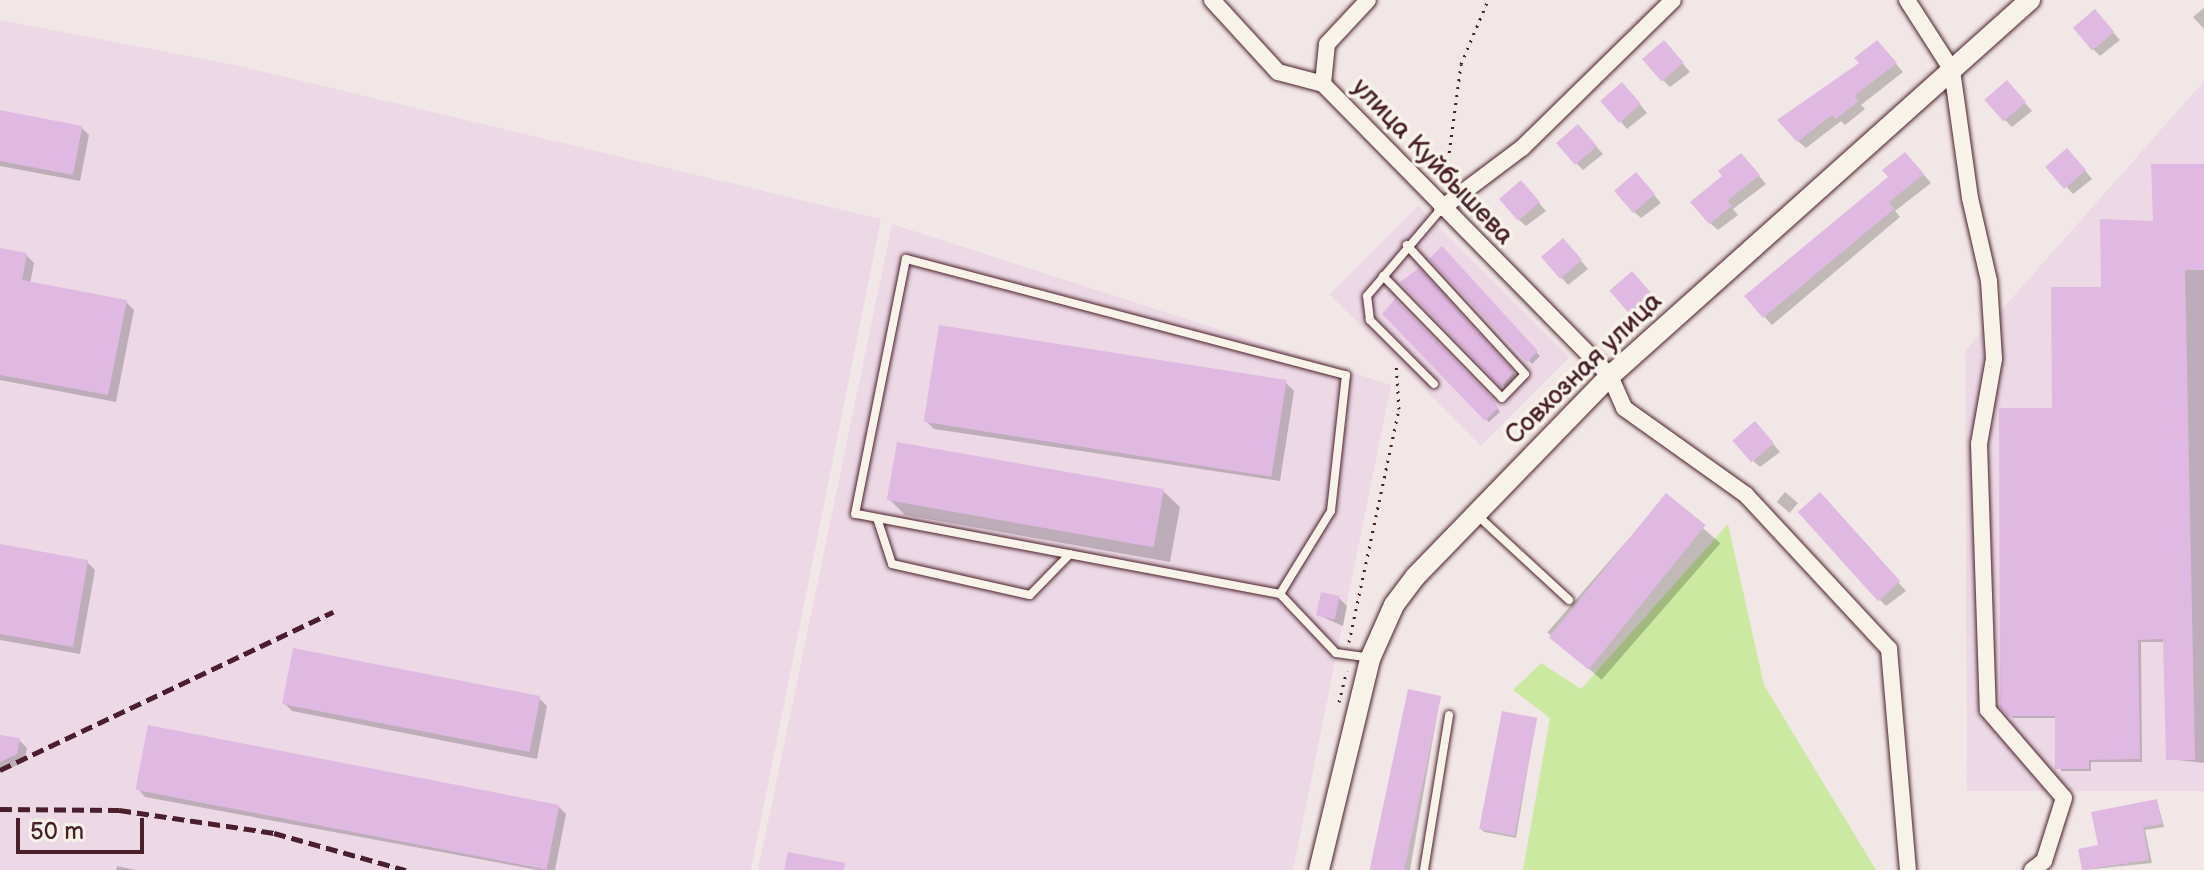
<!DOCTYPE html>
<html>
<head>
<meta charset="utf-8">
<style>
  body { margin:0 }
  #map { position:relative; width:2204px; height:870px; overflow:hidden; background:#f2e7e7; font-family:"Balsamiq Sans",sans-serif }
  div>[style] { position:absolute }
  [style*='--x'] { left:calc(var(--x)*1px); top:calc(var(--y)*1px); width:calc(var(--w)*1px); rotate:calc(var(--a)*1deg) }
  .built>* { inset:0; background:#edd9e6; transform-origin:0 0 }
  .green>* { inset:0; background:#cbe9a1 }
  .shadow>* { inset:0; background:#0003; transform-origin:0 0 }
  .building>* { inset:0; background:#e0b9e2; transform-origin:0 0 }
  .path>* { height:3px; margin-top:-1.5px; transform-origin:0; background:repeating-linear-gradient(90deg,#4a1f2b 0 2px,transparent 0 8px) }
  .roads { filter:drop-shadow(0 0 2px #4a1f2b) drop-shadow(0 0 2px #4a1f2b) }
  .service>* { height:8px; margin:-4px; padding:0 4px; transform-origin:4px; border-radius:4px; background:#f7f3e8 }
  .minor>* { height:16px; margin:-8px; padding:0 8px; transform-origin:8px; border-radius:8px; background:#f7f3e8 }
  .tertiary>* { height:20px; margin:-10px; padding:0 10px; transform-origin:10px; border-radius:10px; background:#f7f3e8 }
  .rail>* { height:5px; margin-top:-2.5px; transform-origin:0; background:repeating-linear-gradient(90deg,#4a1f2b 0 12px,transparent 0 18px) }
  span { translate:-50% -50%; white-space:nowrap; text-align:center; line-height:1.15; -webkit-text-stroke:7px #f7f3e8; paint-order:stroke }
  .street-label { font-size:26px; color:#4a1f2b }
  .scale { position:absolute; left:16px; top:818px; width:128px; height:36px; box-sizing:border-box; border:4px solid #4a1f2b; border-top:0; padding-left:10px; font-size:24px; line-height:28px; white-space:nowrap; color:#4a1f2b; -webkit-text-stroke:6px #f7f3e8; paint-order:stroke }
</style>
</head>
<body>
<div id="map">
  <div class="built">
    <i style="clip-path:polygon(0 20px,235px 65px,881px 219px,751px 870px,0 870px)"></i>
    <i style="clip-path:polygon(2204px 81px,2204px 791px,1967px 791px,1965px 351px)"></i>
    <i style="left:1418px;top:206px;width:214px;height:125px;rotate:45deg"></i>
    <i style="clip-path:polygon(892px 224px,1391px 385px,1293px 870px,758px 870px)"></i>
  </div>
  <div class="green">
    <i style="clip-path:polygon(1728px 524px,1764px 685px,1876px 870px,1523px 870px,1550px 718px,1513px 690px,1541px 663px,1581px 689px)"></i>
  </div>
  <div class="shadow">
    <i style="clip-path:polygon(2204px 8px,2204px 29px,2193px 17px)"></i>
    <i style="clip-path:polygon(2102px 20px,2120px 40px,2100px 56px,2092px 48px)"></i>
    <i style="clip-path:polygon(1672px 51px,1690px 72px,1670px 87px,1662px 79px)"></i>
    <i style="clip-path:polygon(1885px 51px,1903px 72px,1861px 105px,1865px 109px,1845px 125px,1841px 121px,1806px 148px,1798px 141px)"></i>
    <i style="clip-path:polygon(2014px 91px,2032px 111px,2012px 127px,2004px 119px)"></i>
    <i style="clip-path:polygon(1630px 92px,1647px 113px,1627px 129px,1602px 100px)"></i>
    <i style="clip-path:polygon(0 112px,81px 127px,89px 135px,80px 181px,0 166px)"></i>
    <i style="clip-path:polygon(1585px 134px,1603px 154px,1583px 170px,1576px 163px)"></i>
    <i style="clip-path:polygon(2075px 158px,2092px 179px,2073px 194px,2047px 166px)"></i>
    <i style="clip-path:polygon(1913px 162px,1931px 183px,1895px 211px,1900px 217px,1772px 325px,1746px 297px)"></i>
    <i style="clip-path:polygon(1748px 163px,1766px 184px,1733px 209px,1738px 215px,1718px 230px,1710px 223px)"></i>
    <i style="clip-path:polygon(2204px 166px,2204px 763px,2168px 759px,2165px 642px,2141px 642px,2142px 762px,2091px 762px,2091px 771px,2061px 771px,2057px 718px,2013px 718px,2002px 707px,2054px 410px,2103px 289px)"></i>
    <i style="clip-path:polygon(1643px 182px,1661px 203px,1641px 218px,1633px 211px)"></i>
    <i style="clip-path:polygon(1528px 190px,1546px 211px,1526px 226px,1518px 219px)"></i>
    <i style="clip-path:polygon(1442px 249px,1540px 356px,1532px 364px,1432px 259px)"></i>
    <i style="clip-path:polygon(1571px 249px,1588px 269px,1568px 285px,1561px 277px)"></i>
    <i style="clip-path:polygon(0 250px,26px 255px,34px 263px,30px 284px,126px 302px,134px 310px,116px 402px,0 380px)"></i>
    <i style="clip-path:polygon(1419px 271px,1516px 376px,1506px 389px,1403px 283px)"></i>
    <i style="clip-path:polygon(1639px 281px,1657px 302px,1637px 318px,1629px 310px)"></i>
    <i style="clip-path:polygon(1384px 314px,1495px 404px,1500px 412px,1489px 422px)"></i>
    <i style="clip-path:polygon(1286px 383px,1294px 391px,1280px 481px,934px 429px,926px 421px)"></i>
    <i style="clip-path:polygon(1762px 431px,1780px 452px,1760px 467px,1752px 460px)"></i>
    <i style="clip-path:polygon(1163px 491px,1180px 507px,1170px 562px,905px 515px,889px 499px)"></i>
    <i style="left:1785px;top:492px;width:17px;height:13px;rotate:40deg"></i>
    <i style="left:1666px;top:496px;width:72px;height:181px;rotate:41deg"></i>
    <i style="clip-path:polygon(1828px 503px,1906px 591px,1886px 606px,1879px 599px)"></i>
    <i style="clip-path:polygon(0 546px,87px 562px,95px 570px,80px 654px,0 640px)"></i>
    <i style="clip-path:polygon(1339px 598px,1347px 606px,1343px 626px,1318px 615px)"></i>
    <i style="clip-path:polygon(539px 698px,547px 706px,537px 759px,292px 711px,284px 703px)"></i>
    <i style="clip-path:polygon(1440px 698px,1410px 870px,1374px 870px)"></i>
    <i style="clip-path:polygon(1536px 720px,1516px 838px,1484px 832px,1481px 829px)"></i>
    <i style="clip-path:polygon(0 737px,19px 740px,27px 748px,24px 762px,0 773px)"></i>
    <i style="clip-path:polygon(138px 789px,558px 806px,566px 814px,555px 870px,538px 870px,145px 797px)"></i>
    <i style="clip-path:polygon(2157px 801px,2164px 827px,2145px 830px,2152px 863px,2084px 870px,2081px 850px,2100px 847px)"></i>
    <i style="clip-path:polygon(117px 866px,136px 870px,116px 870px)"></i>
  </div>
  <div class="building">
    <i style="left:2095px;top:9px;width:30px;height:29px;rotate:50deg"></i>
    <i style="left:1664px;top:40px;width:30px;height:29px;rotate:49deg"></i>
    <i style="clip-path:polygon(1877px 40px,1897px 63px,1854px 96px,1859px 101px,1836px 119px,1832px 115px,1797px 142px,1777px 120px,1859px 63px,1854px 58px)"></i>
    <i style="left:2007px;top:80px;width:29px;height:30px;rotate:49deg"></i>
    <i style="left:1622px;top:82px;width:29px;height:29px;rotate:49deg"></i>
    <i style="left:0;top:110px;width:84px;height:50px;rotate:11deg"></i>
    <i style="left:1578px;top:124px;width:29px;height:29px;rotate:49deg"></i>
    <i style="left:2067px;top:148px;width:29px;height:29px;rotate:49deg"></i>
    <i style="clip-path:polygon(1905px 152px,1924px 174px,1889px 202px,1894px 209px,1763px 318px,1744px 296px,1888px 177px,1882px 170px)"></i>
    <i style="clip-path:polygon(1741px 153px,1760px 175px,1727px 201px,1732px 206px,1709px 224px,1690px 202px,1722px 176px,1718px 171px)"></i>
    <i style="clip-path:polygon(2151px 164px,2204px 164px,2204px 270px,2185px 270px,2195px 760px,2166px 760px,2163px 639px,2138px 640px,2140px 759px,2089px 760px,2089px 769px,2055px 769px,2055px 716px,2008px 716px,2000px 707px,1999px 408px,2052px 408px,2051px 287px,2101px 287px,2100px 219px,2153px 221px)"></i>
    <i style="left:1636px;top:172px;width:29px;height:29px;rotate:49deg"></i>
    <i style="left:1521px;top:180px;width:29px;height:29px;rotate:49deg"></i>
    <i style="left:1563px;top:238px;width:29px;height:29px;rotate:49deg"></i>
    <i style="clip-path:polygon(1442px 246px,1538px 351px,1527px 362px,1429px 259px)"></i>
    <i style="clip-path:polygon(0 248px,27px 253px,22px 280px,127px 300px,108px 395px,0 375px)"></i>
    <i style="clip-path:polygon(1419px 268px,1514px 372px,1501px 387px,1400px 282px)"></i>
    <i style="left:1632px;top:271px;width:29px;height:30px;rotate:49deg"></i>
    <i style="clip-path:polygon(1395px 299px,1492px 398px,1498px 408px,1485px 421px,1382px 314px)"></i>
    <i style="left:939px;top:325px;width:352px;height:98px;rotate:9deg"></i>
    <i style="left:1755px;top:421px;width:29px;height:30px;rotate:49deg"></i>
    <i style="left:897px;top:442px;width:271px;height:59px;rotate:10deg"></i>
    <i style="left:1820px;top:492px;width:120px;height:30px;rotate:48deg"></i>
    <i style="left:1666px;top:493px;width:51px;height:186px;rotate:39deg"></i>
    <i style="clip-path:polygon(0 544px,88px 560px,73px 647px,0 634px)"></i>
    <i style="left:1321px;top:592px;width:19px;height:24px;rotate:12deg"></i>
    <i style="left:293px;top:648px;width:252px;height:57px;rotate:11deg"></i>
    <i style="left:1408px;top:689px;width:34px;height:185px;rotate:12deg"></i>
    <i style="left:1502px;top:711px;width:36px;height:120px;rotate:11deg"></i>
    <i style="left:148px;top:725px;width:419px;height:66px;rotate:11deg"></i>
    <i style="clip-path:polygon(0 735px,20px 738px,17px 754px,0 762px)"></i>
    <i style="clip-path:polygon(2157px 799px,2162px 824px,2143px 827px,2149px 860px,2082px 870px,2078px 849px,2098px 845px,2091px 812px)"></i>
    <i style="clip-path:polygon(788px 852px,845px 863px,844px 870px,784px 870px)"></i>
  </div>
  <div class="path">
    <i style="--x:1445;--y:184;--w:121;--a:-82.4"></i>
    <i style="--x:1461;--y:64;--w:69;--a:-67.1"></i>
    <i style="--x:1349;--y:642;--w:238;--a:-77.9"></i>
    <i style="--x:1399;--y:409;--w:46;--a:-93.7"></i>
    <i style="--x:1339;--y:702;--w:32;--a:-76"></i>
  </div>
  <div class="roads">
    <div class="service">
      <i style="--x:1383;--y:276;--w:170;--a:45.7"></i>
      <i style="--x:1502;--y:398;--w:33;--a:-46"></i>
      <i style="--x:1525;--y:374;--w:175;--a:-132.5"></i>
      <i style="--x:1434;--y:384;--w:91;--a:-135"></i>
      <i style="--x:1370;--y:320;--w:24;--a:-97"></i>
      <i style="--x:1367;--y:296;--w:116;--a:-49.6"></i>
      <i style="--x:1478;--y:516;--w:124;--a:42.7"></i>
      <i style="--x:877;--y:518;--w:48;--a:71.9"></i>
      <i style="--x:892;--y:564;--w:141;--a:12.7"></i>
      <i style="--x:1030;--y:595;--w:57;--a:-45.7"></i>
      <i style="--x:1280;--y:594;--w:432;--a:-169.3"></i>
      <i style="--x:855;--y:514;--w:260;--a:-78.7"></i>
      <i style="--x:906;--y:259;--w:455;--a:14.8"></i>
      <i style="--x:1346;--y:375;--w:137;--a:96.3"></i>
      <i style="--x:1331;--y:511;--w:97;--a:121.6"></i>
      <i style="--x:1280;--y:594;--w:81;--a:46.5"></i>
      <i style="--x:1336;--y:653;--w:34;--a:8"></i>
      <i style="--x:1424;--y:870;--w:157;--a:-80.8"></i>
    </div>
    <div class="minor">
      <i style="--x:1212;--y:0;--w:98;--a:47.5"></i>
      <i style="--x:1278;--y:72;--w:47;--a:14.9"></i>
      <i style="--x:1323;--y:84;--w:409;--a:45.5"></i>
      <i style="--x:1610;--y:376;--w:35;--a:66"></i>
      <i style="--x:1624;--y:408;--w:150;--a:35.5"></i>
      <i style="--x:1746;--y:495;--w:210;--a:47.1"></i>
      <i style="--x:1889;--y:649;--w:222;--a:85.1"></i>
      <i style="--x:1907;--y:0;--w:83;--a:57.3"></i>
      <i style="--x:1952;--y:70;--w:129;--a:82"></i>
      <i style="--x:1970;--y:198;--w:85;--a:77.1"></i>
      <i style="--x:1989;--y:281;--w:78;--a:86.3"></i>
      <i style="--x:1994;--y:359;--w:86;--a:100"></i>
      <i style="--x:1979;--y:444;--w:266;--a:88.1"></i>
      <i style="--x:1988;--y:710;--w:116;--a:49.2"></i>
      <i style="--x:2064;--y:798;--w:66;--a:107.6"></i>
      <i style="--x:2044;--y:861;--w:15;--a:143"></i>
      <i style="--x:1323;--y:84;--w:40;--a:-84.3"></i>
      <i style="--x:1327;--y:44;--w:60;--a:-47"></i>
      <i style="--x:1442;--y:208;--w:100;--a:-36.9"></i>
      <i style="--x:1522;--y:148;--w:211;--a:-44.4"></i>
    </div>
    <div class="tertiary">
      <i style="--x:1319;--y:870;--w:217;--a:-76.4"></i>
      <i style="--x:1370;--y:659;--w:59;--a:-66"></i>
      <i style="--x:1394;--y:605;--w:35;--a:-53"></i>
      <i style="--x:1415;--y:577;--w:280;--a:-45.9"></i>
      <i style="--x:1610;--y:376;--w:564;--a:-41.84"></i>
    </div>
  </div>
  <div class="rail">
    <i style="--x:0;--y:770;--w:369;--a:-25.4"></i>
    <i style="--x:0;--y:809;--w:119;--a:0.5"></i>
    <i style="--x:119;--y:810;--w:157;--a:8.4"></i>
    <i style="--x:274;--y:833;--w:137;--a:15.7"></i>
  </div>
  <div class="street-label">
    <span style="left:1432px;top:162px;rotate:46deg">улица Куйбышева</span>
    <span style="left:1584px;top:369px;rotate:-44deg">Совхозная улица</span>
  </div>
  <div class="scale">50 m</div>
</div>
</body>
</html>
